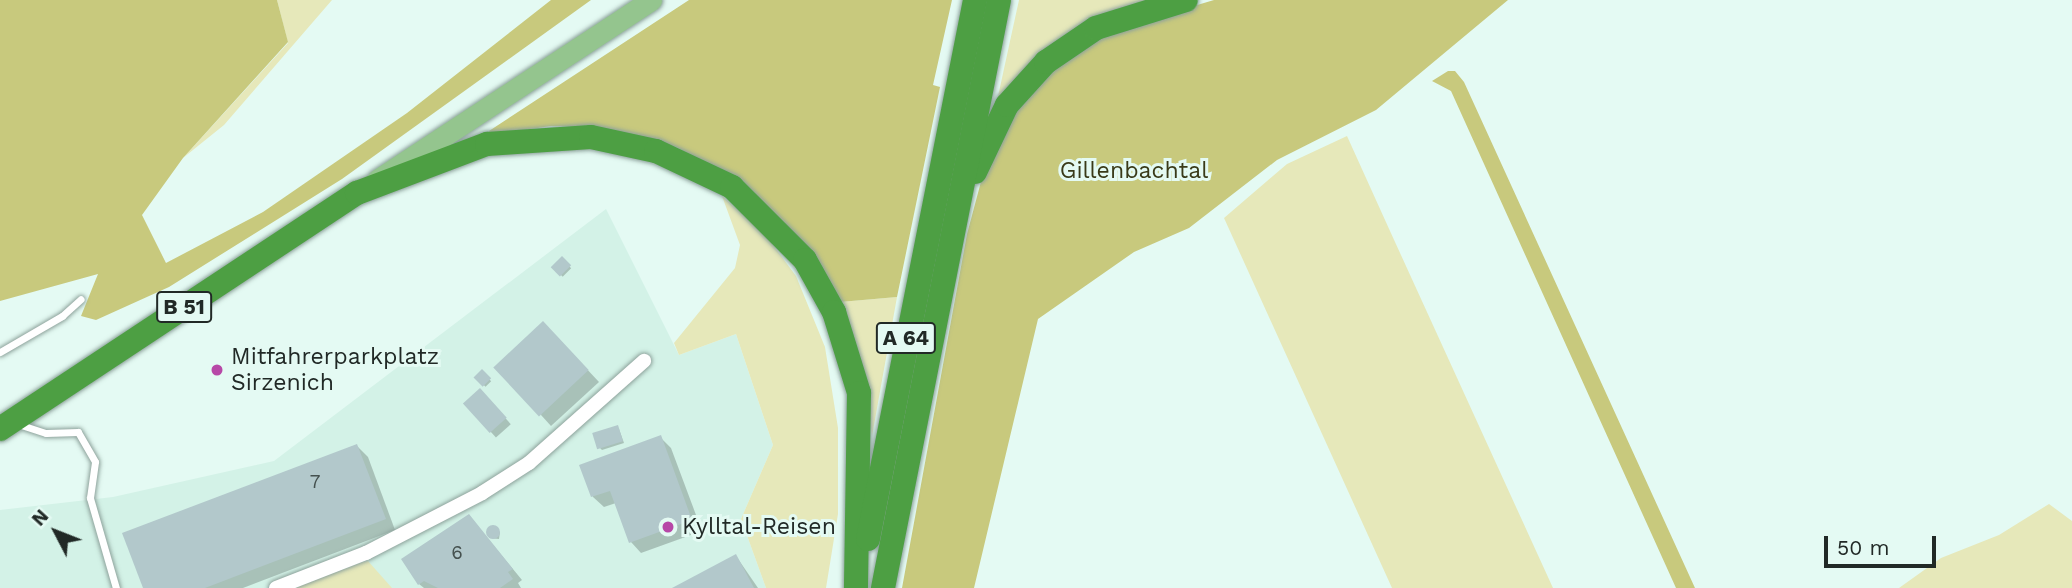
<!DOCTYPE html>
<html>
<head>
<meta charset="utf-8">
<style>
  body { margin:0 }
  #map { position:relative; width:2072px; height:588px; overflow:hidden; background:#e4faf3; font-family:"Work Sans",sans-serif }
  div>[style] { position:absolute }
  [style*='--x'] { left:calc(var(--x)*1px); top:calc(var(--y)*1px); width:calc(var(--w)*1px); rotate:calc(var(--a)*1deg) }
  .built>* { inset:0; background:#d3f2e7 }
  .green>* { inset:0; background:#e6e8ba }
  .forest>* { inset:0; background:#c8c97d }
  .shadow>* { inset:0; background:#0003; transform-origin:0 0 }
  .building>* { inset:0; background:#b2c8cb; transform-origin:0 0 }
  .round { border-radius:50% }
  .roads { filter:drop-shadow(0 0 2px #8da29b) drop-shadow(0 0 2px #8da29b) }
  .lane>* { height:7px; margin:-3.5px; padding:0 3.5px; transform-origin:3.5px; border-radius:3.5px; background:#fff }
  .street>* { height:14px; margin:-7px; padding:0 7px; transform-origin:7px; border-radius:7px; background:#fff }
  .primary>* { height:21px; margin:-10.5px; padding:0 10.5px; transform-origin:10.5px; border-radius:10.5px; background:#94c58e }
  .highway>* { height:24px; margin:-12px; padding:0 12px; transform-origin:12px; border-radius:12px; background:#4d9f43 }
  .dots>* { width:19px; height:19px; translate:-50% -50%; box-sizing:border-box; border:4px solid #e4faf3; border-radius:50% }
  span { translate:-50% -50%; white-space:nowrap; text-align:center; line-height:1.15; -webkit-text-stroke:6px #e4faf3; paint-order:stroke }
  .number-label { font-size:19px; color:#45514f }
  .number-label span { -webkit-text-stroke-width:0 }
  .shield-label span { padding:2px 5px; background:#e4faf3; border:2px solid; border-radius:5px; -webkit-text-stroke-width:0 }
  .shield-label { font-size:21px; color:#212926; font-weight:700 }
  .park-label { font-size:23px; color:#393a18 }
  .poi-label { font-size:23px; color:#212926 }
  .left { translate:0 -50%; text-align:left }
  .north { position:absolute; left:21px; top:497px; width:70px; height:70px; -webkit-text-stroke:5px #e4faf3; paint-order:stroke; rotate:312deg; font-size:19px; font-weight:700; line-height:28px; text-align:center; color:#212926 }
  .north::after { content:''; display:block; margin:auto; width:24px; height:32px; background:#212926; clip-path:polygon(50% 0,100% 100%,50% 72%,0 100%) }
  .scale { position:absolute; left:1824px; top:536px; width:112px; height:32px; box-sizing:border-box; border:4px solid #212926; border-top:0; padding-left:9px; font-size:21px; line-height:24px; white-space:nowrap; color:#212926; -webkit-text-stroke:5px #e4faf3; paint-order:stroke }
</style>
</head>
<body>
<div id="map">
  <div class="built">
    <i style="clip-path:polygon(606px 209px,679px 355px,736px 334px,773px 445px,741px 519px,766px 588px,0 588px,0 510px,113px 497px,274px 461px)"></i>
  </div>
  <div class="green">
    <i style="clip-path:polygon(277px 0,332px 0,224px 125px,183px 158px,288px 43px)"></i>
    <i style="clip-path:polygon(1019px 0,1160px 0,997px 101px)"></i>
    <i style="clip-path:polygon(1347px 136px,1390px 231px,1553px 588px,1392px 588px,1224px 218px,1287px 164px)"></i>
    <i style="clip-path:polygon(722px 196px,764px 233px,796px 276px,825px 347px,838px 428px,838px 514px,826px 588px,766px 588px,741px 519px,773px 445px,736px 334px,679px 355px,674px 343px,735px 268px,740px 245px)"></i>
    <i style="clip-path:polygon(897px 297px,872px 436px,865px 378px,840px 302px)"></i>
    <i style="clip-path:polygon(2049px 504px,2072px 521px,2072px 588px,1899px 588px,1941px 558px,1999px 535px)"></i>
    <i style="clip-path:polygon(368px 561px,392px 588px,295px 588px,363px 562px)"></i>
  </div>
  <div class="forest">
    <i style="clip-path:polygon(0 0,277px 0,288px 42px,183px 158px,142px 215px,166px 263px,263px 212px,407px 113px,551px 0,591px 0,342px 179px,169px 287px,96px 320px,81px 316px,98px 274px,0 301px)"></i>
    <i style="clip-path:polygon(689px 0,952px 0,933px 85px,940px 87px,897px 297px,840px 302px,725px 173px,676px 147px,590px 127px,551px 126px,490px 135px,489px 131px)"></i>
    <i style="clip-path:polygon(1214px 0,1508px 0,1376px 110px,1277px 160px,1189px 228px,1134px 252px,1038px 319px,974px 588px,902px 588px,967px 234px,986px 163px,1006px 118px,1068px 53px,1120px 28px)"></i>
    <i style="clip-path:polygon(1448px 71px,1455px 71px,1464px 82px,1695px 588px,1676px 588px,1451px 91px,1432px 81px)"></i>
  </div>
  <div class="shadow">
    <i style="left:562px;top:259px;width:13px;height:12px;rotate:45deg"></i>
    <i style="clip-path:polygon(554px 334px,599px 382px,551px 426px,541px 415px)"></i>
    <i style="left:482px;top:372px;width:13px;height:8px;rotate:45deg"></i>
    <i style="left:480px;top:390px;width:46px;height:20px;rotate:48deg"></i>
    <i style="clip-path:polygon(619px 429px,624px 443px,602px 450px,600px 448px)"></i>
    <i style="clip-path:polygon(660px 437px,671px 448px,702px 531px,641px 553px,631px 542px,616px 503px,604px 507px,593px 497px,582px 466px)"></i>
    <i style="clip-path:polygon(357px 446px,368px 457px,395px 530px,243px 588px,145px 588px)"></i>
    <i style="clip-path:polygon(469px 516px,522px 580px,518px 583px,521px 588px,424px 588px,419px 584px)"></i>
    <i style="clip-path:polygon(490px 529px,500px 532px,499px 539px,489px 538px)"></i>
    <i style="clip-path:polygon(736px 556px,758px 588px,676px 588px)"></i>
  </div>
  <div class="building">
    <i style="left:562px;top:256px;width:13px;height:16px;rotate:45deg"></i>
    <i style="left:543px;top:321px;width:67px;height:68px;rotate:47deg"></i>
    <i style="left:482px;top:369px;width:13px;height:12px;rotate:45deg"></i>
    <i style="left:480px;top:388px;width:40px;height:23px;rotate:48deg"></i>
    <i style="left:618px;top:425px;width:17px;height:27px;rotate:73deg"></i>
    <i style="clip-path:polygon(661px 435px,692px 520px,629px 543px,610px 491px,591px 497px,579px 465px)"></i>
    <i style="clip-path:polygon(357px 444px,386px 519px,205px 588px,143px 588px,122px 533px)"></i>
    <i style="clip-path:polygon(469px 514px,513px 569px,508px 572px,513px 579px,500px 588px,438px 588px,424px 581px,418px 585px,401px 559px)"></i>
    <i class="round" style="left:486px;top:525px;width:14px;height:14px"></i>
    <i style="clip-path:polygon(736px 554px,754px 588px,672px 588px)"></i>
  </div>
  <div class="roads">
    <div class="lane">
      <i style="--x:0;--y:352;--w:72;--a:-30.1"></i>
      <i style="--x:62;--y:316;--w:25;--a:-42"></i>
      <i style="--x:18;--y:424;--w:29;--a:18"></i>
      <i style="--x:46;--y:433;--w:32;--a:-2"></i>
      <i style="--x:78;--y:432;--w:34;--a:60"></i>
      <i style="--x:95;--y:462;--w:36;--a:98"></i>
      <i style="--x:90;--y:498;--w:94;--a:73.9"></i>
    </div>
    <div class="street">
      <i style="--x:276;--y:588;--w:97;--a:-21.3"></i>
      <i style="--x:366;--y:553;--w:131;--a:-27.3"></i>
      <i style="--x:482;--y:493;--w:56;--a:-32.6"></i>
      <i style="--x:529;--y:463;--w:154;--a:-41.6"></i>
    </div>
    <div class="primary">
      <i style="--x:377;--y:180;--w:328;--a:-33.3"></i>
    </div>
    <div class="highway">
      <i style="--x:975;--y:172;--w:74;--a:-64.5"></i>
      <i style="--x:1007;--y:105;--w:58;--a:-47.8"></i>
      <i style="--x:1046;--y:62;--w:60;--a:-34.2"></i>
      <i style="--x:1096;--y:28;--w:94;--a:-17.3"></i>
      <i style="--x:0;--y:429;--w:428;--a:-33.5"></i>
      <i style="--x:357;--y:193;--w:139;--a:-20.7"></i>
      <i style="--x:487;--y:144;--w:104;--a:-3.9"></i>
      <i style="--x:591;--y:137;--w:66;--a:12.2"></i>
      <i style="--x:656;--y:151;--w:84;--a:25.3"></i>
      <i style="--x:732;--y:187;--w:103;--a:45"></i>
      <i style="--x:805;--y:260;--w:60;--a:60.9"></i>
      <i style="--x:834;--y:312;--w:85;--a:72.8"></i>
      <i style="--x:859;--y:393;--w:195;--a:90.9"></i>
      <i style="--x:868;--y:539;--w:550;--a:-78.77"></i>
      <i style="--x:883;--y:588;--w:599;--a:-78.84"></i>
    </div>
  </div>
  <div class="dots">
    <i style="left:217px;top:370px;background:#b748a7"></i>
    <i style="left:668px;top:527px;background:#b748a7"></i>
  </div>
  <div class="number-label">
    <span style="left:315px;top:482px">7</span>
    <span style="left:457px;top:553px">6</span>
  </div>
  <div class="shield-label">
    <span style="left:184px;top:307px">B 51</span>
    <span style="left:906px;top:338px">A 64</span>
  </div>
  <div class="park-label">
    <span style="left:1134px;top:171px">Gillenbachtal</span>
  </div>
  <div class="poi-label">
    <span class="left" style="left:231px;top:370px">Mitfahrerparkplatz<br>Sirzenich</span>
    <span class="left" style="left:682px;top:527px">Kylltal-Reisen</span>
  </div>
  <div class="north">N</div>
  <div class="scale">50 m</div>
</div>
</body>
</html>
